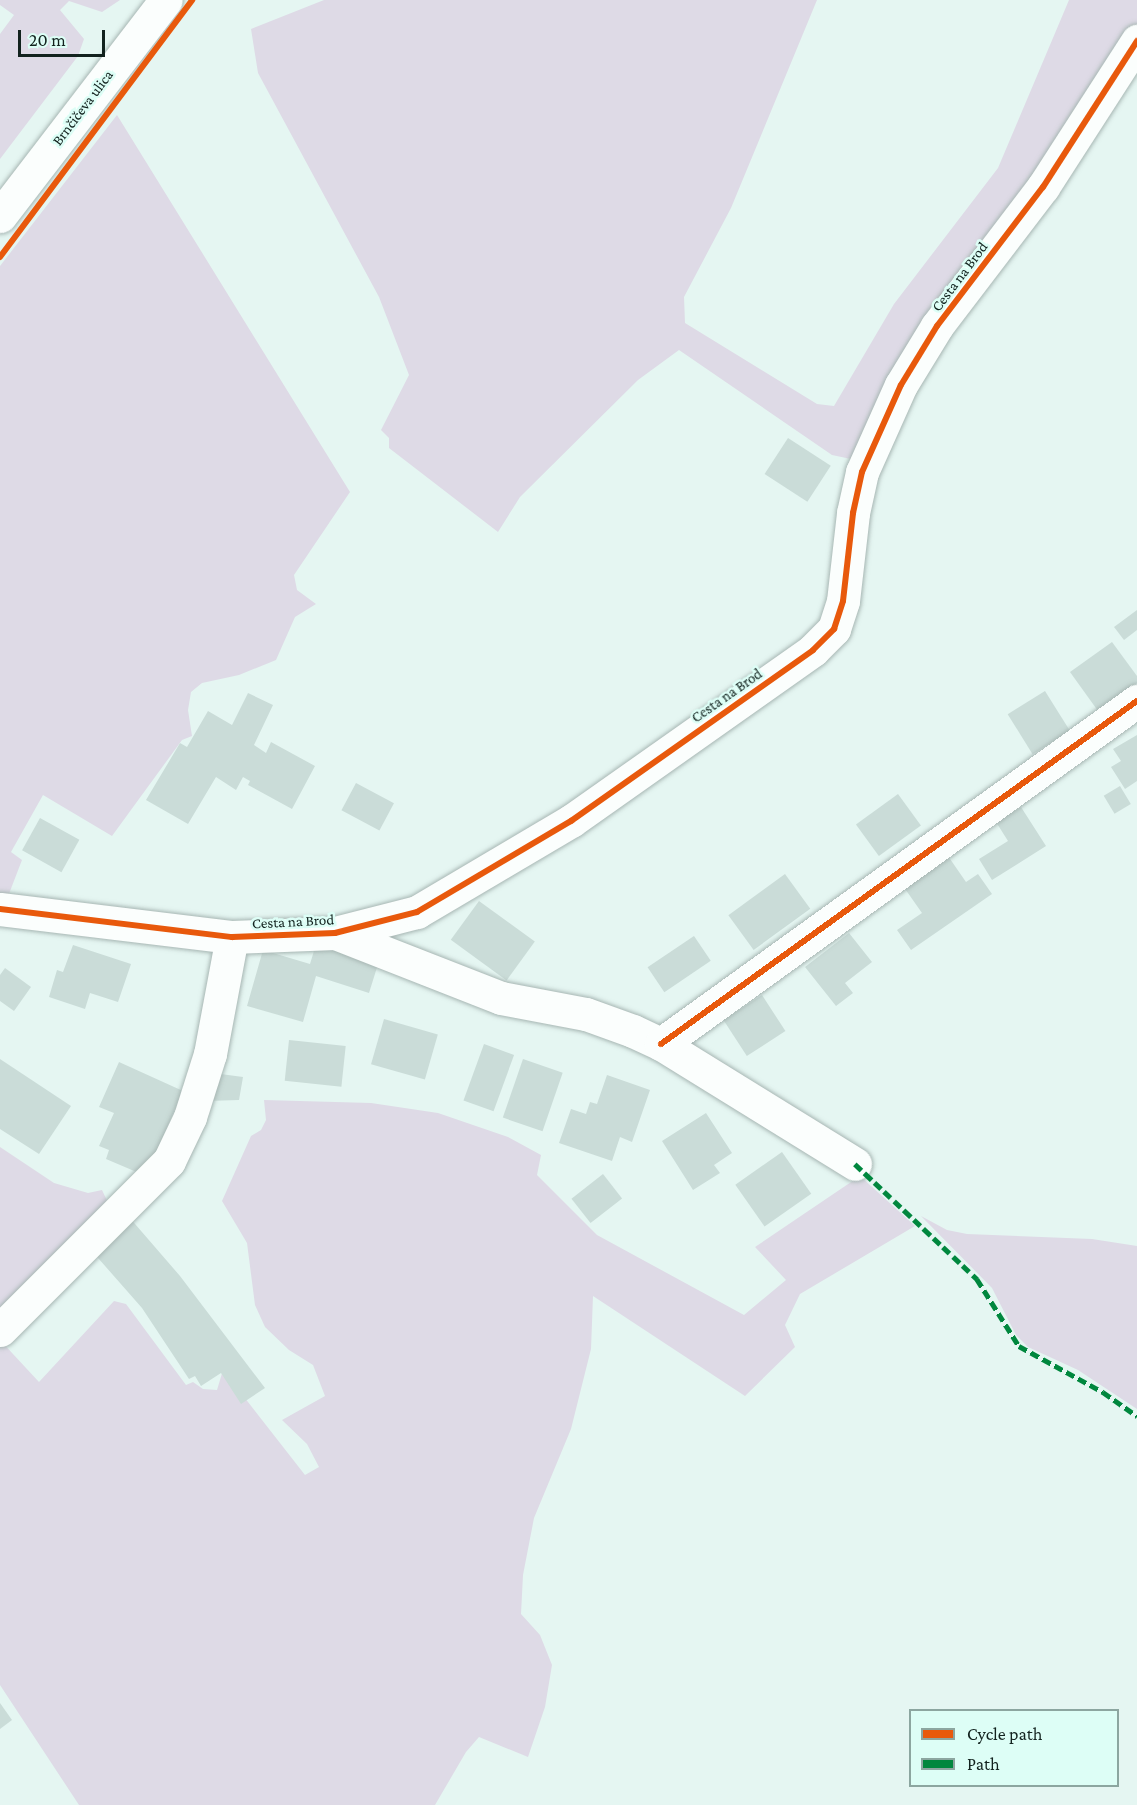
<!DOCTYPE html>
<html>
<head>
<meta charset="utf-8">
<style>
  body { margin:0 }
  #map { position:relative; width:1137px; height:1805px; overflow:hidden; background:#e5f6f2; font-family:"Crimson Pro",serif }
  div>[style] { position:absolute }
  [style*='--x'] { left:calc(var(--x)*1px); top:calc(var(--y)*1px); width:calc(var(--w)*1px); rotate:calc(var(--a)*1deg) }
  .green>* { inset:0; background:#dedae6 }
  .building>* { inset:0; background:#cadcd8; transform-origin:0 0 }
  .roads { filter:drop-shadow(0 0 2px #a7b6b3) drop-shadow(0 0 2px #a7b6b3) }
  .minor>* { height:33px; margin:-16.5px; padding:0 16.5px; transform-origin:16.5px; border-radius:16.5px; background:#fbfefd }
  .quiet>* { height:4.5px; margin-top:-2.25px; transform-origin:0; background:repeating-linear-gradient(90deg,#00873e 0 9px,transparent 0 13.5px) }
  .cycleway>* { height:6px; margin:-3px; padding:0 3px; transform-origin:3px; border-radius:3px; background:#e8590c }
  span { translate:-50% -50%; white-space:nowrap; text-align:center; line-height:1.15; -webkit-text-stroke:5px #ddfef6; paint-order:stroke }
  .street-label { font-size:15px; color:#12221e }
  .legend { position:absolute; left:909px; top:1709px; width:210px; height:78px; box-sizing:border-box; background:#ddfef6; border:2px solid #8ca6a0; margin:0; padding:8px 10px; list-style:none; font-size:18px; color:#12221e }
  .legend li { display:flex; align-items:center; gap:12px; height:30px }
  .legend b { width:30px; border:2px solid #8ca6a0 }
  .scale { position:absolute; left:18px; top:30px; width:87px; height:27px; box-sizing:border-box; border:3px solid #12221e; border-top:0; padding-left:8px; font-size:18px; line-height:21px; white-space:nowrap; color:#12221e; -webkit-text-stroke:4px #ddfef6; paint-order:stroke }
</style>
</head>
<body>
<div id="map">
  <div class="green">
    <i style="clip-path:polygon(0 0,120px 0,102px 12px,69px 1px,60px 10px,84px 39px,78px 56px,0 159px,0 34px,14px 15px,0 5px)"></i>
    <i style="clip-path:polygon(324px 0,817px 0,731px 208px,684px 297px,685px 323px,817px 404px,834px 406px,894px 304px,998px 168px,1069px 0,1137px 0,1137px 24px,851px 459px,832px 455px,679px 350px,638px 380px,520px 497px,498px 532px,389px 448px,389px 438px,381px 430px,409px 375px,379px 297px,258px 73px,251px 29px)"></i>
    <i style="clip-path:polygon(117px 115px,350px 492px,294px 575px,297px 590px,316px 604px,295px 617px,276px 660px,239px 675px,202px 683px,191px 692px,188px 710px,192px 736px,182px 740px,112px 836px,43px 795px,11px 852px,22px 860px,7px 899px,0 898px,0 266px)"></i>
    <i style="clip-path:polygon(264px 1100px,371px 1103px,438px 1113px,508px 1137px,541px 1155px,537px 1175px,597px 1235px,744px 1315px,786px 1280px,755px 1247px,860px 1176px,915px 1226px,800px 1294px,785px 1325px,795px 1347px,745px 1396px,593px 1296px,591px 1349px,571px 1429px,534px 1518px,523px 1575px,521px 1614px,540px 1635px,552px 1665px,545px 1707px,528px 1757px,479px 1737px,466px 1752px,435px 1805px,79px 1805px,0 1685px,0 1340px,39px 1382px,114px 1301px,126px 1304px,186px 1385px,193px 1382px,203px 1389px,217px 1390px,223px 1370px,305px 1475px,319px 1467px,307px 1444px,282px 1420px,325px 1396px,313px 1365px,289px 1350px,265px 1327px,255px 1305px,247px 1243px,222px 1201px,251px 1136px,261px 1130px,266px 1120px)"></i>
    <i style="clip-path:polygon(0 1147px,54px 1183px,88px 1193px,102px 1190px,111px 1209px,0 1319px)"></i>
    <i style="clip-path:polygon(921px 1216px,947px 1230px,967px 1234px,1092px 1239px,1137px 1246px,1137px 1409px,1078px 1370px,1028px 1347px,1016px 1335px,992px 1288px)"></i>
  </div>
  <div class="building">
    <i style="left:788px;top:438px;width:51px;height:43px;rotate:33deg"></i>
    <i style="clip-path:polygon(1137px 610px,1137px 630px,1124px 640px,1114px 627px)"></i>
    <i style="clip-path:polygon(1112px 642px,1137px 676px,1137px 683px,1098px 711px,1070px 672px)"></i>
    <i style="left:1045px;top:691px;width:47px;height:44px;rotate:58deg"></i>
    <i style="clip-path:polygon(248px 693px,273px 705px,254px 745px,266px 753px,271px 742px,315px 766px,292px 809px,248px 785px,250px 781px,243px 777px,236px 790px,216px 777px,188px 824px,146px 800px,180px 743px,187px 747px,208px 711px,232px 725px)"></i>
    <i style="clip-path:polygon(1137px 735px,1137px 781px,1125px 789px,1111px 767px,1121px 761px,1113px 749px)"></i>
    <i style="left:356px;top:783px;width:43px;height:31px;rotate:28deg"></i>
    <i style="left:1120px;top:786px;width:21px;height:19px;rotate:59deg"></i>
    <i style="left:898px;top:794px;width:39px;height:52px;rotate:54deg"></i>
    <i style="clip-path:polygon(1021px 807px,1046px 846px,992px 880px,979px 859px,1008px 841px,996px 822px)"></i>
    <i style="left:40px;top:818px;width:45px;height:37px;rotate:29deg"></i>
    <i style="clip-path:polygon(948px 856px,966px 882px,978px 874px,992px 894px,911px 950px,897px 930px,922px 913px,903px 886px)"></i>
    <i style="left:785px;top:874px;width:43px;height:70px;rotate:54deg"></i>
    <i style="left:479px;top:901px;width:69px;height:48px;rotate:36deg"></i>
    <i style="clip-path:polygon(849px 933px,872px 962px,845px 983px,853px 993px,836px 1006px,805px 967px)"></i>
    <i style="left:694px;top:936px;width:30px;height:56px;rotate:56deg"></i>
    <i style="clip-path:polygon(317px 941px,379px 961px,369px 993px,316px 976px,303px 1022px,247px 1006px,263px 950px,310px 964px)"></i>
    <i style="clip-path:polygon(73px 945px,131px 964px,118px 1002px,90px 993px,85px 1009px,49px 997px,57px 970px,63px 972px)"></i>
    <i style="clip-path:polygon(5px 968px,31px 987px,14px 1011px,0 1001px,0 975px)"></i>
    <i style="left:762px;top:995px;width:43px;height:46px;rotate:57deg"></i>
    <i style="left:384px;top:1019px;width:56px;height:47px;rotate:16deg"></i>
    <i style="left:289px;top:1040px;width:57px;height:41px;rotate:6deg"></i>
    <i style="left:484px;top:1044px;width:32px;height:60px;rotate:20deg"></i>
    <i style="clip-path:polygon(0 1059px,71px 1106px,39px 1154px,0 1129px)"></i>
    <i style="left:523px;top:1059px;width:42px;height:62px;rotate:19deg"></i>
    <i style="clip-path:polygon(119px 1062px,183px 1091px,146px 1176px,106px 1159px,109px 1150px,99px 1146px,114px 1113px,99px 1107px)"></i>
    <i style="clip-path:polygon(213px 1073px,243px 1077px,239px 1100px,206px 1101px)"></i>
    <i style="clip-path:polygon(607px 1075px,650px 1090px,632px 1142px,620px 1137px,612px 1161px,559px 1143px,571px 1109px,586px 1114px,590px 1102px,597px 1104px)"></i>
    <i style="clip-path:polygon(706px 1113px,732px 1153px,714px 1165px,720px 1173px,693px 1190px,662px 1141px)"></i>
    <i style="left:782px;top:1152px;width:51px;height:57px;rotate:55deg"></i>
    <i style="left:603px;top:1174px;width:31px;height:40px;rotate:52deg"></i>
    <i style="clip-path:polygon(129px 1217px,180px 1276px,265px 1388px,241px 1404px,221px 1373px,201px 1386px,195px 1376px,189px 1379px,142px 1308px,91px 1250px)"></i>
    <i style="clip-path:polygon(0 1703px,12px 1720px,0 1729px)"></i>
  </div>
  <div class="roads">
    <div class="minor">
      <i style="--x:0;--y:216;--w:272;--a:-52.5"></i>
      <i style="--x:0;--y:909;--w:234;--a:6.9"></i>
      <i style="--x:232;--y:937;--w:103;--a:-2.2"></i>
      <i style="--x:335;--y:933;--w:85;--a:-14.4"></i>
      <i style="--x:417;--y:912;--w:179;--a:-30.6"></i>
      <i style="--x:571;--y:821;--w:296;--a:-35.2"></i>
      <i style="--x:813;--y:650;--w:30;--a:-45"></i>
      <i style="--x:834;--y:629;--w:29;--a:-72"></i>
      <i style="--x:843;--y:601;--w:89;--a:-83.5"></i>
      <i style="--x:853;--y:513;--w:42;--a:-77.6"></i>
      <i style="--x:862;--y:472;--w:95;--a:-65.9"></i>
      <i style="--x:901;--y:385;--w:69;--a:-58.6"></i>
      <i style="--x:937;--y:326;--w:175;--a:-52.7"></i>
      <i style="--x:1043;--y:187;--w:174;--a:-57.2"></i>
      <i style="--x:335;--y:933;--w:178;--a:21.4"></i>
      <i style="--x:501;--y:998;--w:86;--a:10.7"></i>
      <i style="--x:586;--y:1014;--w:50;--a:19.9"></i>
      <i style="--x:633;--y:1031;--w:31;--a:25"></i>
      <i style="--x:661;--y:1044;--w:228;--a:31.7"></i>
      <i style="--x:661;--y:1044;--w:587;--a:-35.78"></i>
      <i style="--x:0;--y:1330;--w:239;--a:-45"></i>
      <i style="--x:169;--y:1161;--w:49;--a:-64.5"></i>
      <i style="--x:190;--y:1117;--w:66;--a:-72.4"></i>
      <i style="--x:210;--y:1054;--w:119;--a:-79.4"></i>
    </div>
  </div>
  <div class="quiet">
    <i style="--x:855;--y:1164;--w:168;--a:43.3"></i>
    <i style="--x:977;--y:1279;--w:79;--a:57.9"></i>
    <i style="--x:1019;--y:1346;--w:96;--a:28.7"></i>
    <i style="--x:1103;--y:1392;--w:42;--a:35.2"></i>
  </div>
  <div class="cycleway">
    <i style="--x:0;--y:257;--w:321;--a:-53.2"></i>
    <i style="--x:0;--y:909;--w:234;--a:6.9"></i>
    <i style="--x:232;--y:937;--w:103;--a:-2.2"></i>
    <i style="--x:335;--y:933;--w:85;--a:-14.4"></i>
    <i style="--x:417;--y:912;--w:179;--a:-30.6"></i>
    <i style="--x:571;--y:821;--w:296;--a:-35.2"></i>
    <i style="--x:813;--y:650;--w:30;--a:-45"></i>
    <i style="--x:834;--y:629;--w:29;--a:-72"></i>
    <i style="--x:843;--y:601;--w:89;--a:-83.5"></i>
    <i style="--x:853;--y:513;--w:42;--a:-77.6"></i>
    <i style="--x:862;--y:472;--w:95;--a:-65.9"></i>
    <i style="--x:901;--y:385;--w:69;--a:-58.6"></i>
    <i style="--x:937;--y:326;--w:175;--a:-52.7"></i>
    <i style="--x:1043;--y:187;--w:174;--a:-57.2"></i>
    <i style="--x:661;--y:1044;--w:587;--a:-35.78"></i>
  </div>
  <div class="street-label">
    <span style="left:83px;top:108px;rotate:-53deg">Brnčičeva ulica</span>
    <span style="left:960px;top:277px;rotate:-53deg">Cesta na Brod</span>
    <span style="left:727px;top:696px;rotate:-35deg">Cesta na Brod</span>
    <span style="left:293px;top:922px;rotate:-3deg">Cesta na Brod</span>
  </div>
  <ul class="legend">
  <li><b style="height:8px;background:#e8590c"></b>Cycle path</li>
  <li><b style="height:8px;background:#00873e"></b>Path</li>
  </ul>
  <div class="scale">20 m</div>
</div>
</body>
</html>
